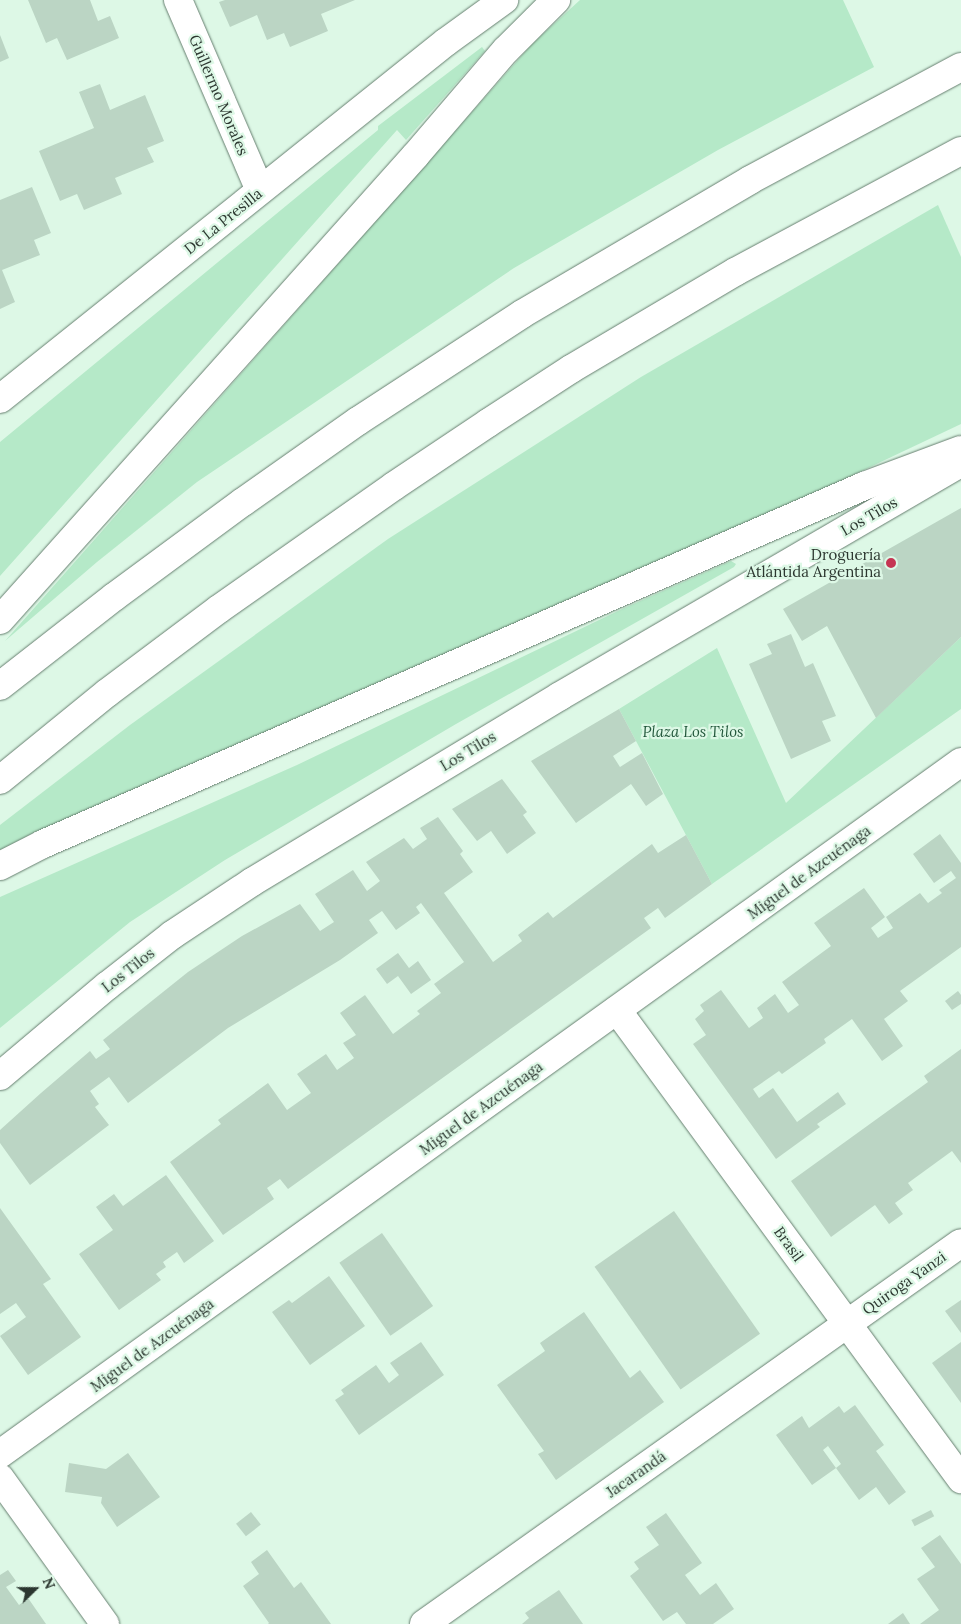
<!DOCTYPE html>
<html>
<head>
<meta charset="utf-8">
<style>
  body { margin:0 }
  #map { position:relative; width:961px; height:1624px; overflow:hidden; background:#ddf8e6; font-family:Lora,serif }
  div>[style] { position:absolute }
  [style*='--x'] { left:calc(var(--x)*1px); top:calc(var(--y)*1px); width:calc(var(--w)*1px); rotate:calc(var(--a)*1deg) }
  .green>* { inset:0; background:#b5e9c8 }
  .building>* { inset:0; background:#bbd5c4; transform-origin:0 0 }
  .roads { filter:drop-shadow(0 0 1px #667e6f) drop-shadow(0 0 1px #667e6f) }
  .street>* { height:28px; margin:-14px; padding:0 14px; transform-origin:14px; border-radius:14px; background:#fff }
  .secondary>* { height:28px; margin:-14px; padding:0 14px; transform-origin:14px; border-radius:14px; background:#fff }
  .highway>* { height:28px; margin:-14px; padding:0 14px; transform-origin:14px; border-radius:14px; background:#fff }
  .dots>* { width:14px; height:14px; translate:-50% -50%; box-sizing:border-box; border:2px solid #ddf8e6; border-radius:50% }
  span { translate:-50% -50%; white-space:nowrap; text-align:center; line-height:1.15; -webkit-text-stroke:4.5px #ddf8e6; paint-order:stroke }
  .street-label { font-size:15px; color:#2c3730 }
  .poi-label { font-size:15px; color:#2c3730 }
  .right { translate:-100% -50%; text-align:right }
  .park-label { font-size:15px; color:#22573b; font-style:italic }
  .north { position:absolute; left:10px; top:1564px; width:50px; height:50px; -webkit-text-stroke:4px #ddf8e6; paint-order:stroke; rotate:68deg; font-size:14px; font-weight:700; line-height:20px; text-align:center; color:#2c3730 }
  .north::after { content:''; display:block; margin:auto; width:18px; height:22px; background:#2c3730; clip-path:polygon(50% 0,100% 100%,50% 72%,0 100%) }
</style>
</head>
<body>
<div id="map">
  <div class="green">
    <i style="clip-path:polygon(580px 0,843px 0,874px 67px,718px 150px,514px 268px,197px 482px,97px 562px,5px 641px,532px 44px)"></i>
    <i style="clip-path:polygon(482px 47px,485px 51px,406px 140px,397px 130px,0 576px,0 442px,378px 130px,378px 126px)"></i>
    <i style="clip-path:polygon(938px 205px,961px 257px,961px 424px,830px 486px,0 850px,0 825px,130px 725px,388px 539px,641px 377px)"></i>
    <i style="clip-path:polygon(731px 561px,736px 564px,734px 567px,456px 724px,225px 860px,130px 922px,0 1028px,0 897px,297px 765px,622px 609px)"></i>
    <i style="clip-path:polygon(961px 637px,961px 709px,712px 884px,619px 709px,717px 648px,786px 803px)"></i>
  </div>
  <div class="building">
    <i style="clip-path:polygon(28px 0,90px 0,98px 21px,110px 16px,119px 38px,67px 60px,57px 38px,46px 43px)"></i>
    <i style="clip-path:polygon(225px 0,355px 0,321px 14px,328px 31px,290px 47px,284px 33px,267px 40px,257px 15px,230px 27px,219px 2px)"></i>
    <i style="clip-path:polygon(0 35px,9px 58px,0 62px)"></i>
    <i style="clip-path:polygon(100px 84px,110px 110px,145px 95px,164px 141px,147px 148px,154px 162px,115px 178px,122px 194px,84px 210px,77px 194px,60px 201px,39px 151px,94px 128px,79px 92px)"></i>
    <i style="clip-path:polygon(32px 187px,51px 233px,34px 240px,40px 255px,2px 270px,15px 302px,0 309px,0 200px)"></i>
    <i style="clip-path:polygon(961px 508px,961px 637px,876px 718px,827px 626px,802px 641px,783px 609px)"></i>
    <i style="clip-path:polygon(791px 634px,805px 667px,813px 663px,836px 716px,822px 721px,831px 741px,791px 759px,749px 664px,772px 654px,767px 644px)"></i>
    <i style="clip-path:polygon(619px 709px,636px 741px,613px 756px,620px 767px,642px 753px,663px 794px,646px 806px,631px 784px,576px 823px,531px 761px)"></i>
    <i style="clip-path:polygon(502px 779px,527px 812px,523px 815px,536px 833px,507px 854px,491px 831px,477px 841px,452px 809px)"></i>
    <i style="clip-path:polygon(438px 817px,463px 851px,460px 854px,473px 872px,444px 893px,493px 962px,522px 941px,518px 935px,548px 912px,553px 918px,652px 844px,658px 853px,686px 835px,712px 884px,665px 918px,658px 908px,644px 918px,651px 928px,288px 1189px,280px 1179px,267px 1188px,274px 1199px,223px 1235px,170px 1162px,221px 1124px,218px 1120px,268px 1083px,287px 1110px,311px 1093px,297px 1074px,326px 1054px,337px 1070px,354px 1058px,343px 1043px,356px 1035px,340px 1013px,365px 995px,393px 1034px,420px 1014px,417px 1011px,441px 993px,434px 984px,464px 962px,421px 903px,416px 907px,420px 913px,396px 930px,382px 911px,369px 920px,378px 933px,340px 960px,228px 1028px,128px 1103px,109px 1077px,90px 1091px,99px 1104px,95px 1107px,109px 1125px,30px 1185px,0 1143px,0 1130px,41px 1093px,90px 1051px,96px 1059px,110px 1049px,103px 1040px,188px 972px,242px 936px,300px 904px,320px 931px,334px 922px,315px 894px,353px 870px,367px 891px,380px 881px,366px 862px,404px 838px,413px 849px,427px 839px,420px 828px)"></i>
    <i style="clip-path:polygon(940px 834px,961px 863px,961px 947px,900px 991px,908px 1001px,884px 1019px,903px 1046px,882px 1061px,852px 1019px,824px 1039px,826px 1043px,782px 1074px,779px 1071px,753px 1089px,759px 1098px,773px 1088px,797px 1122px,838px 1092px,846px 1104px,817px 1124px,820px 1127px,776px 1159px,693px 1044px,706px 1035px,695px 1019px,704px 1011px,700px 1005px,721px 990px,749px 1028px,763px 1018px,757px 1008px,775px 994px,788px 1013px,799px 1005px,782px 982px,831px 946px,814px 923px,864px 888px,885px 917px,871px 928px,878px 938px,893px 928px,886px 917px,920px 893px,928px 903px,942px 893px,939px 890px,956px 878px,951px 871px,934px 883px,913px 854px)"></i>
    <i style="clip-path:polygon(398px 953px,409px 968px,418px 961px,431px 980px,411px 994px,398px 976px,387px 984px,376px 969px)"></i>
    <i style="clip-path:polygon(958px 991px,961px 995px,961px 1004px,952px 1010px,945px 1001px)"></i>
    <i style="clip-path:polygon(961px 1049px,961px 1163px,952px 1151px,908px 1183px,913px 1190px,895px 1203px,903px 1214px,889px 1224px,875px 1205px,831px 1237px,791px 1181px,928px 1082px,924px 1076px)"></i>
    <i style="clip-path:polygon(166px 1175px,214px 1241px,184px 1263px,177px 1252px,163px 1262px,166px 1267px,156px 1274px,161px 1280px,119px 1310px,79px 1254px,113px 1230px,96px 1207px,114px 1194px,123px 1206px)"></i>
    <i style="clip-path:polygon(0 1208px,51px 1279px,43px 1284px,81px 1337px,28px 1375px,0 1336px,26px 1317px,16px 1303px,0 1314px)"></i>
    <i style="left:674px;top:1211px;width:150px;height:97px;rotate:55deg"></i>
    <i style="left:382px;top:1233px;width:89px;height:52px;rotate:55deg"></i>
    <i style="clip-path:polygon(329px 1276px,365px 1326px,310px 1365px,272px 1312px,289px 1300px,292px 1303px)"></i>
    <i style="clip-path:polygon(961px 1300px,961px 1333px,945px 1311px)"></i>
    <i style="clip-path:polygon(584px 1312px,630px 1378px,640px 1370px,664px 1402px,556px 1480px,538px 1454px,544px 1451px,497px 1385px,545px 1351px,540px 1343px)"></i>
    <i style="clip-path:polygon(421px 1342px,444px 1375px,359px 1435px,335px 1400px,344px 1394px,341px 1390px,376px 1365px,389px 1383px,399px 1375px,390px 1363px)"></i>
    <i style="clip-path:polygon(961px 1342px,961px 1403px,932px 1363px)"></i>
    <i style="clip-path:polygon(855px 1405px,884px 1445px,876px 1451px,906px 1492px,889px 1505px,876px 1487px,859px 1500px,836px 1468px,841px 1464px,828px 1446px,823px 1450px,836px 1468px,812px 1485px,776px 1435px,802px 1416px,809px 1428px,839px 1406px,844px 1413px)"></i>
    <i style="clip-path:polygon(128px 1453px,160px 1497px,117px 1527px,101px 1503px,102px 1497px,65px 1492px,69px 1463px,106px 1469px)"></i>
    <i style="left:931px;top:1510px;width:7px;height:22px;rotate:63deg"></i>
    <i style="left:251px;top:1512px;width:16px;height:19px;rotate:52deg"></i>
    <i style="clip-path:polygon(666px 1513px,702px 1563px,685px 1575px,700px 1595px,716px 1583px,734px 1609px,713px 1624px,686px 1624px,677px 1612px,663px 1621px,630px 1576px,639px 1569px,634px 1562px,659px 1545px,646px 1527px)"></i>
    <i style="clip-path:polygon(940px 1535px,961px 1564px,961px 1624px,920px 1624px,939px 1610px,917px 1579px,935px 1567px,921px 1548px)"></i>
    <i style="clip-path:polygon(267px 1550px,294px 1588px,301px 1582px,331px 1624px,268px 1624px,269px 1623px,243px 1586px,259px 1574px,251px 1562px)"></i>
    <i style="clip-path:polygon(8px 1570px,16px 1581px,6px 1587px,19px 1605px,28px 1598px,46px 1624px,0 1624px,0 1575px)"></i>
    <i style="clip-path:polygon(559px 1590px,583px 1624px,522px 1624px,529px 1618px,525px 1613px)"></i>
    <i style="clip-path:polygon(903px 1613px,910px 1624px,888px 1624px)"></i>
  </div>
  <div class="roads">
    <div class="street">
      <i style="--x:178;--y:0;--w:207;--a:66.7"></i>
      <i style="--x:617;--y:1010;--w:582;--a:53.74"></i>
      <i style="--x:0;--y:1454;--w:1184;--a:-35.76"></i>
      <i style="--x:0;--y:1478;--w:180;--a:54.3"></i>
      <i style="--x:424;--y:1624;--w:658;--a:-35.36"></i>
    </div>
    <div class="secondary">
      <i style="--x:0;--y:399;--w:571;--a:-38.68"></i>
      <i style="--x:446;--y:42;--w:72;--a:-35.9"></i>
      <i style="--x:0;--y:1076;--w:140;--a:-40.1"></i>
      <i style="--x:107;--y:986;--w:83;--a:-38.1"></i>
      <i style="--x:172;--y:935;--w:96;--a:-33.5"></i>
      <i style="--x:252;--y:882;--w:360;--a:-31.1"></i>
      <i style="--x:560;--y:696;--w:464;--a:-30.2"></i>
    </div>
    <div class="highway">
      <i style="--x:0;--y:620;--w:623;--a:-48.19"></i>
      <i style="--x:415;--y:156;--w:140;--a:-49.4"></i>
      <i style="--x:506;--y:50;--w:71;--a:-45"></i>
      <i style="--x:0;--y:686;--w:145;--a:-38"></i>
      <i style="--x:114;--y:597;--w:160;--a:-36.4"></i>
      <i style="--x:243;--y:502;--w:141;--a:-35.2"></i>
      <i style="--x:358;--y:421;--w:196;--a:-33.1"></i>
      <i style="--x:522;--y:314;--w:264;--a:-30.4"></i>
      <i style="--x:750;--y:180;--w:239;--a:-28.2"></i>
      <i style="--x:0;--y:780;--w:138;--a:-39.1"></i>
      <i style="--x:107;--y:693;--w:140;--a:-36.9"></i>
      <i style="--x:219;--y:609;--w:214;--a:-35.1"></i>
      <i style="--x:394;--y:486;--w:113;--a:-33.8"></i>
      <i style="--x:488;--y:423;--w:99;--a:-33"></i>
      <i style="--x:571;--y:369;--w:191;--a:-30.6"></i>
      <i style="--x:735;--y:272;--w:256;--a:-28.2"></i>
      <i style="--x:0;--y:866;--w:48;--a:-27.1"></i>
      <i style="--x:43;--y:844;--w:896;--a:-23.56"></i>
      <i style="--x:864;--y:486;--w:103;--a:-20.4"></i>
    </div>
  </div>
  <div class="dots">
    <i style="left:891px;top:563px;background:#c53553"></i>
  </div>
  <div class="street-label">
    <span style="left:219px;top:95px;rotate:67deg">Guillermo Morales</span>
    <span style="left:223px;top:221px;rotate:-39deg">De La Presilla</span>
    <span style="left:869px;top:516px;rotate:-30deg">Los Tilos</span>
    <span style="left:468px;top:751px;rotate:-31deg">Los Tilos</span>
    <span style="left:809px;top:872px;rotate:-36deg">Miguel de Azcuénaga</span>
    <span style="left:128px;top:970px;rotate:-38deg">Los Tilos</span>
    <span style="left:481px;top:1108px;rotate:-36deg">Miguel de Azcuénaga</span>
    <span style="left:789px;top:1244px;rotate:54deg">Brasil</span>
    <span style="left:904px;top:1283px;rotate:-35deg">Quiroga Yanzi</span>
    <span style="left:152px;top:1345px;rotate:-36deg">Miguel de Azcuénaga</span>
    <span style="left:636px;top:1474px;rotate:-35deg">Jacarandá</span>
  </div>
  <div class="poi-label">
    <span class="right" style="left:881px;top:563px">Droguería<br>Atlántida Argentina</span>
  </div>
  <div class="park-label">
    <span style="left:693px;top:732px">Plaza Los Tilos</span>
  </div>
  <div class="north">N</div>
</div>
</body>
</html>
